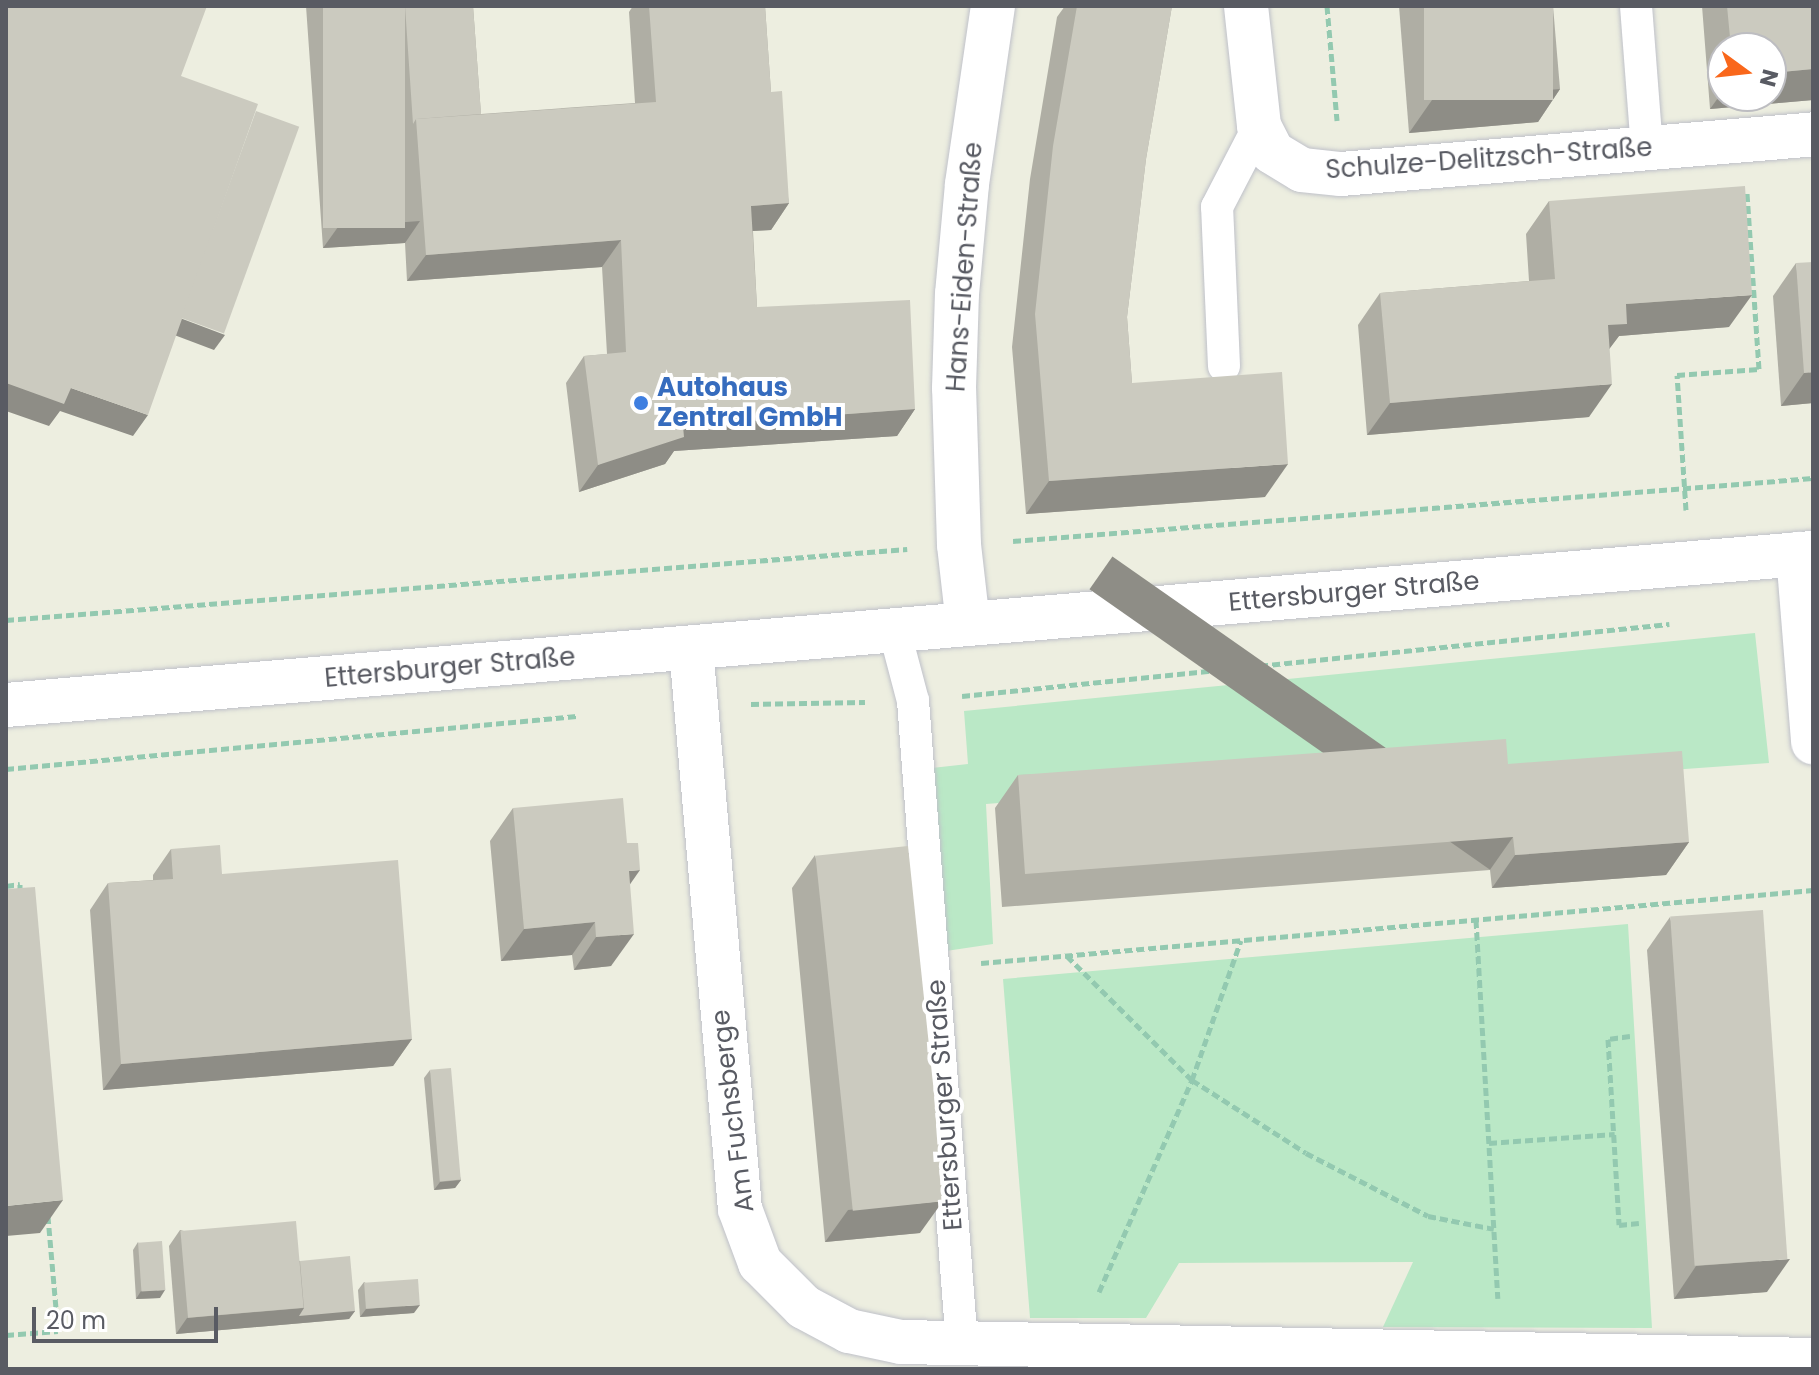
<!DOCTYPE html>
<html>
<head>
<meta charset="utf-8">
<style>
  body { margin:0 }
  #map { position:relative; width:1819px; height:1375px; overflow:hidden; background:#edeee0; font-family:Poppins,sans-serif }
  div>[style] { position:absolute }
  [style*='--x'] { left:calc(var(--x)*1px); top:calc(var(--y)*1px); width:calc(var(--w)*1px); rotate:calc(var(--a)*1deg) }
  .green>* { inset:0; background:#bae8c6 }
  .path>* { height:5px; margin-top:-2.5px; transform-origin:0; background:repeating-linear-gradient(90deg,#93c9b0 0 8px,transparent 0 12px) }
  .roads { filter:drop-shadow(0 0 2px #bfc1c9) drop-shadow(0 0 2px #bfc1c9) }
  .service>* { height:32px; margin:-16px; padding:0 16px; transform-origin:16px; border-radius:16px; background:#fff }
  .minor>* { height:44px; margin:-22px; padding:0 22px; transform-origin:22px; border-radius:22px; background:#fff }
  .tertiary>* { height:44px; margin:-22px; padding:0 22px; transform-origin:22px; border-radius:22px; background:#fff }
  .wall>* { inset:0; background:#afaea4 }
  .shaded-wall>* { inset:0; background:#8e8d86; transform-origin:0 0 }
  .building>* { inset:0; background:#cbcabf; transform-origin:0 0 }
  .dots>* { width:22px; height:22px; translate:-50% -50%; box-sizing:border-box; border:4px solid #fff; border-radius:50% }
  span { translate:-50% -50%; white-space:nowrap; text-align:center; line-height:1.15; -webkit-text-stroke:8px #fff; paint-order:stroke }
  .street-label { font-size:26px; color:#595b63 }
  .shop-label { font-size:26px; color:#366cbe; font-weight:700 }
  .left { translate:0 -50%; text-align:left }
  .frame { position:absolute; inset:0; border:8px solid #595b63; pointer-events:none }
  .north { position:absolute; left:1707px; top:32px; width:80px; height:80px; box-sizing:border-box; background:#fff; border:2px solid #bdbdc1; border-radius:50%; rotate:105deg; font-size:22px; font-weight:700; line-height:32px; text-align:center; color:#595b63 }
  .north::after { content:''; display:block; margin:auto; width:28px; height:36px; background:#f9671b; clip-path:polygon(50% 0,100% 100%,50% 72%,0 100%) }
  .scale { position:absolute; left:32px; top:1307px; width:186px; height:36px; box-sizing:border-box; border:4px solid #595b63; border-top:0; padding-left:10px; font-size:24px; line-height:28px; white-space:nowrap; color:#595b63; -webkit-text-stroke:6px #fff; paint-order:stroke }
</style>
</head>
<body>
<div id="map">
  <div class="green">
    <i style="clip-path:polygon(1755px 633px,1769px 763px,1489px 783px,1486px 765px,986px 804px,993px 944px,946px 951px,932px 768px,968px 764px,964px 711px)"></i>
    <i style="clip-path:polygon(1628px 924px,1652px 1328px,1383px 1327px,1413px 1262px,1179px 1263px,1146px 1318px,1030px 1318px,1003px 979px)"></i>
  </div>
  <div class="path">
    <i style="--x:1327;--y:6;--w:115;--a:85"></i>
    <i style="--x:1686;--y:510;--w:135;--a:-93.8"></i>
    <i style="--x:1677;--y:375;--w:82;--a:-4.2"></i>
    <i style="--x:1759;--y:369;--w:176;--a:-93.9"></i>
    <i style="--x:1013;--y:541;--w:802;--a:-4.5"></i>
    <i style="--x:6;--y:620;--w:904;--a:-4.51"></i>
    <i style="--x:962;--y:696;--w:711;--a:-5.81"></i>
    <i style="--x:751;--y:704;--w:114;--a:-1"></i>
    <i style="--x:6;--y:769;--w:573;--a:-5.3"></i>
    <i style="--x:6;--y:886;--w:14;--a:-8"></i>
    <i style="--x:20;--y:884;--w:7;--a:90"></i>
    <i style="--x:1476;--y:920;--w:379;--a:86.7"></i>
    <i style="--x:1067;--y:956;--w:176;--a:44.8"></i>
    <i style="--x:1192;--y:1080;--w:135;--a:32.6"></i>
    <i style="--x:1306;--y:1153;--w:137;--a:27.3"></i>
    <i style="--x:1428;--y:1216;--w:67;--a:11.1"></i>
    <i style="--x:981;--y:963;--w:835;--a:-5.01"></i>
    <i style="--x:1630;--y:1036;--w:22;--a:172"></i>
    <i style="--x:1608;--y:1039;--w:186;--a:86.6"></i>
    <i style="--x:1619;--y:1225;--w:20;--a:-6"></i>
    <i style="--x:1489;--y:1143;--w:126;--a:-4.1"></i>
    <i style="--x:1099;--y:1292;--w:232;--a:-66.3"></i>
    <i style="--x:1192;--y:1080;--w:148;--a:-70.7"></i>
    <i style="--x:6;--y:1335;--w:52;--a:-4.4"></i>
    <i style="--x:58;--y:1331;--w:115;--a:-95"></i>
  </div>
  <div class="roads">
    <div class="service">
      <i style="--x:1636;--y:6;--w:143;--a:85.6"></i>
      <i style="--x:1224;--y:366;--w:159;--a:-92.5"></i>
      <i style="--x:1217;--y:207;--w:91;--a:-62.6"></i>
      <i style="--x:894;--y:629;--w:74;--a:75.2"></i>
      <i style="--x:913;--y:701;--w:646;--a:85.65"></i>
    </div>
    <div class="minor">
      <i style="--x:1246;--y:6;--w:121;--a:83.8"></i>
      <i style="--x:1259;--y:126;--w:29;--a:63"></i>
      <i style="--x:1272;--y:152;--w:35;--a:31"></i>
      <i style="--x:1302;--y:170;--w:39;--a:6"></i>
      <i style="--x:1341;--y:174;--w:474;--a:-4.8"></i>
      <i style="--x:1798;--y:554;--w:189;--a:85.4"></i>
      <i style="--x:968;--y:624;--w:80;--a:-96.5"></i>
      <i style="--x:959;--y:545;--w:157;--a:-91.8"></i>
      <i style="--x:954;--y:388;--w:94;--a:-88.2"></i>
      <i style="--x:957;--y:294;--w:110;--a:-84.8"></i>
      <i style="--x:967;--y:184;--w:180;--a:-81.7"></i>
      <i style="--x:691;--y:648;--w:563;--a:85.01"></i>
      <i style="--x:740;--y:1209;--w:58;--a:69.7"></i>
      <i style="--x:760;--y:1263;--w:62;--a:45"></i>
      <i style="--x:804;--y:1307;--w:51;--a:28.1"></i>
      <i style="--x:849;--y:1331;--w:53;--a:11.9"></i>
      <i style="--x:901;--y:1342;--w:912;--a:1.13"></i>
    </div>
    <div class="tertiary">
      <i style="--x:6;--y:705;--w:1813;--a:-4.81"></i>
    </div>
  </div>
  <div class="wall">
    <i style="clip-path:polygon(306px 6px,473px 6px,481px 114px,635px 103px,629px 12px,633px 6px,765px 6px,771px 92px,789px 203px,771px 230px,753px 231px,757px 307px,915px 409px,897px 436px,674px 451px,665px 464px,579px 492px,566px 383px,584px 356px,607px 354px,602px 267px,407px 281px,405px 243px,323px 248px)"></i>
    <i style="clip-path:polygon(1065px 6px,1172px 6px,1146px 159px,1127px 317px,1132px 383px,1265px 497px,1026px 514px,1012px 347px,1030px 179px,1057px 17px)"></i>
    <i style="clip-path:polygon(1399px 6px,1553px 6px,1560px 89px,1538px 122px,1409px 133px)"></i>
    <i style="clip-path:polygon(evenodd,1702px 6px,1813px 6px,1813px 100px,1710px 109px,1702px 6px,1723px 48px,1771px 48px,1723px 96px,1723px 48px)"></i>
    <i style="clip-path:polygon(1549px 201px,1729px 327px,1619px 336px,1609px 349px,1589px 417px,1367px 435px,1358px 325px,1380px 293px,1529px 281px,1526px 234px)"></i>
    <i style="clip-path:polygon(1796px 263px,1813px 403px,1781px 406px,1773px 296px)"></i>
    <i style="clip-path:polygon(1508px 764px,1689px 842px,1666px 875px,1492px 888px,1490px 870px,1002px 907px,995px 808px,1018px 775px)"></i>
    <i style="clip-path:polygon(513px 808px,630px 884px,611px 966px,574px 970px,572px 955px,501px 961px,490px 841px)"></i>
    <i style="clip-path:polygon(171px 849px,222px 874px,412px 1039px,393px 1066px,103px 1090px,90px 910px,108px 883px,153px 880px,153px 875px)"></i>
    <i style="clip-path:polygon(815px 855px,920px 1233px,825px 1242px,792px 888px)"></i>
    <i style="clip-path:polygon(1670px 917px,1767px 1292px,1674px 1299px,1647px 950px)"></i>
    <i style="clip-path:polygon(430px 1070px,461px 1180px,455px 1188px,434px 1190px,424px 1078px)"></i>
    <i style="clip-path:polygon(180px 1230px,300px 1261px,355px 1311px,349px 1319px,176px 1334px,169px 1246px)"></i>
    <i style="clip-path:polygon(138px 1242px,160px 1298px,136px 1299px,133px 1250px)"></i>
    <i style="clip-path:polygon(364px 1282px,414px 1313px,360px 1317px,358px 1290px)"></i>
  </div>
  <div class="shaded-wall">
    <i style="clip-path:polygon(1813px 69px,1813px 100px,1710px 109px,1723px 91px,1723px 96px,1771px 96px,1771px 73px)"></i>
    <i style="clip-path:polygon(1560px 89px,1538px 122px,1409px 133px,1432px 100px)"></i>
    <i style="clip-path:polygon(789px 203px,771px 230px,733px 232px,751px 206px)"></i>
    <i style="clip-path:polygon(420px 221px,405px 243px,323px 248px,338px 227px)"></i>
    <i style="clip-path:polygon(621px 240px,602px 267px,407px 281px,426px 255px)"></i>
    <i style="clip-path:polygon(1752px 295px,1729px 327px,1619px 336px,1604px 356px,1608px 325px,1626px 304px)"></i>
    <i style="clip-path:polygon(180px 318px,225px 335px,214px 350px,169px 333px)"></i>
    <i style="clip-path:polygon(1813px 372px,1813px 403px,1781px 406px,1804px 373px)"></i>
    <i style="clip-path:polygon(6px 383px,71px 388px,148px 415px,133px 436px,60px 411px,49px 426px,6px 411px)"></i>
    <i style="clip-path:polygon(1612px 384px,1589px 417px,1367px 435px,1390px 403px)"></i>
    <i style="clip-path:polygon(915px 409px,897px 436px,674px 451px,665px 464px,579px 492px,598px 465px,683px 426px)"></i>
    <i style="clip-path:polygon(1288px 464px,1265px 497px,1026px 514px,1049px 481px)"></i>
    <i style="left:1513px;top:837px;width:40px;height:489px;rotate:125deg"></i>
    <i style="clip-path:polygon(1689px 842px,1666px 875px,1492px 888px,1515px 855px)"></i>
    <i style="clip-path:polygon(640px 870px,617px 903px,629px 871px)"></i>
    <i style="clip-path:polygon(595px 922px,572px 955px,501px 961px,524px 929px)"></i>
    <i style="clip-path:polygon(634px 934px,611px 966px,574px 970px,596px 937px)"></i>
    <i style="clip-path:polygon(412px 1039px,393px 1066px,103px 1090px,121px 1064px)"></i>
    <i style="clip-path:polygon(461px 1180px,455px 1188px,434px 1190px,440px 1182px)"></i>
    <i style="clip-path:polygon(63px 1200px,40px 1233px,6px 1236px,6px 1206px)"></i>
    <i style="clip-path:polygon(943px 1201px,920px 1233px,825px 1242px,848px 1210px)"></i>
    <i style="clip-path:polygon(1790px 1259px,1767px 1292px,1674px 1299px,1696px 1266px)"></i>
    <i style="clip-path:polygon(165px 1290px,160px 1298px,136px 1299px,141px 1291px)"></i>
    <i style="clip-path:polygon(420px 1305px,414px 1313px,360px 1317px,366px 1309px)"></i>
    <i style="clip-path:polygon(304px 1308px,355px 1311px,349px 1319px,176px 1334px,187px 1318px)"></i>
  </div>
  <div class="building">
    <i style="clip-path:polygon(6px 6px,207px 6px,181px 76px,258px 104px,148px 415px,71px 388px,64px 404px,6px 383px)"></i>
    <i style="left:323px;top:6px;width:82px;height:222px"></i>
    <i style="clip-path:polygon(405px 6px,473px 6px,481px 114px,416px 119px,413px 124px)"></i>
    <i style="clip-path:polygon(649px 6px,765px 6px,771px 92px,782px 91px,789px 203px,751px 206px,757px 307px,910px 300px,915px 409px,683px 426px,684px 437px,598px 465px,584px 356px,626px 352px,621px 240px,426px 255px,416px 119px,656px 102px)"></i>
    <i style="clip-path:polygon(1077px 6px,1172px 6px,1146px 159px,1127px 317px,1132px 383px,1282px 372px,1288px 464px,1049px 481px,1035px 314px,1053px 146px)"></i>
    <i style="left:1424px;top:6px;width:129px;height:94px"></i>
    <i style="clip-path:polygon(1727px 6px,1813px 6px,1813px 69px,1771px 73px,1771px 48px,1731px 48px)"></i>
    <i style="left:256px;top:111px;width:46px;height:220px;rotate:20deg"></i>
    <i style="clip-path:polygon(1745px 186px,1752px 295px,1626px 304px,1627px 324px,1608px 325px,1612px 384px,1390px 403px,1380px 293px,1555px 279px,1549px 201px)"></i>
    <i style="clip-path:polygon(1813px 262px,1813px 372px,1804px 373px,1796px 263px)"></i>
    <i style="clip-path:polygon(1506px 739px,1508px 764px,1682px 751px,1689px 842px,1515px 855px,1513px 837px,1025px 874px,1018px 775px)"></i>
    <i style="clip-path:polygon(623px 798px,627px 843px,638px 843px,640px 870px,629px 871px,634px 934px,596px 937px,595px 922px,524px 929px,513px 808px)"></i>
    <i style="clip-path:polygon(220px 845px,222px 874px,398px 860px,412px 1039px,121px 1064px,108px 883px,173px 879px,171px 849px)"></i>
    <i style="left:908px;top:846px;width:357px;height:93px;rotate:84deg"></i>
    <i style="clip-path:polygon(35px 887px,63px 1200px,6px 1206px,6px 889px)"></i>
    <i style="left:1763px;top:910px;width:350px;height:93px;rotate:86deg"></i>
    <i style="left:451px;top:1068px;width:112px;height:21px;rotate:85deg"></i>
    <i style="left:296px;top:1221px;width:87px;height:116px;rotate:85deg"></i>
    <i style="left:162px;top:1241px;width:49px;height:24px;rotate:86deg"></i>
    <i style="clip-path:polygon(350px 1256px,355px 1311px,299px 1316px,304px 1308px,300px 1261px)"></i>
    <i style="left:418px;top:1279px;width:26px;height:54px;rotate:86deg"></i>
  </div>
  <div class="dots">
    <i style="left:641px;top:403px;background:#3f7fe0"></i>
  </div>
  <div class="street-label">
    <span style="left:1489px;top:159px;rotate:-4deg">Schulze-Delitzsch-Straße</span>
    <span style="left:965px;top:267px;rotate:-86deg">Hans-Eiden-Straße</span>
    <span style="left:1354px;top:592px;rotate:-5deg">Ettersburger Straße</span>
    <span style="left:450px;top:668px;rotate:-5deg">Ettersburger Straße</span>
    <span style="left:945px;top:1105px;rotate:-94deg">Ettersburger Straße</span>
    <span style="left:733px;top:1111px;rotate:-97deg">Am Fuchsberge</span>
  </div>
  <div class="shop-label">
    <span class="left" style="left:657px;top:403px">Autohaus<br>Zentral GmbH</span>
  </div>
  <div class="frame"></div>
  <div class="north">N</div>
  <div class="scale">20 m</div>
</div>
</body>
</html>
